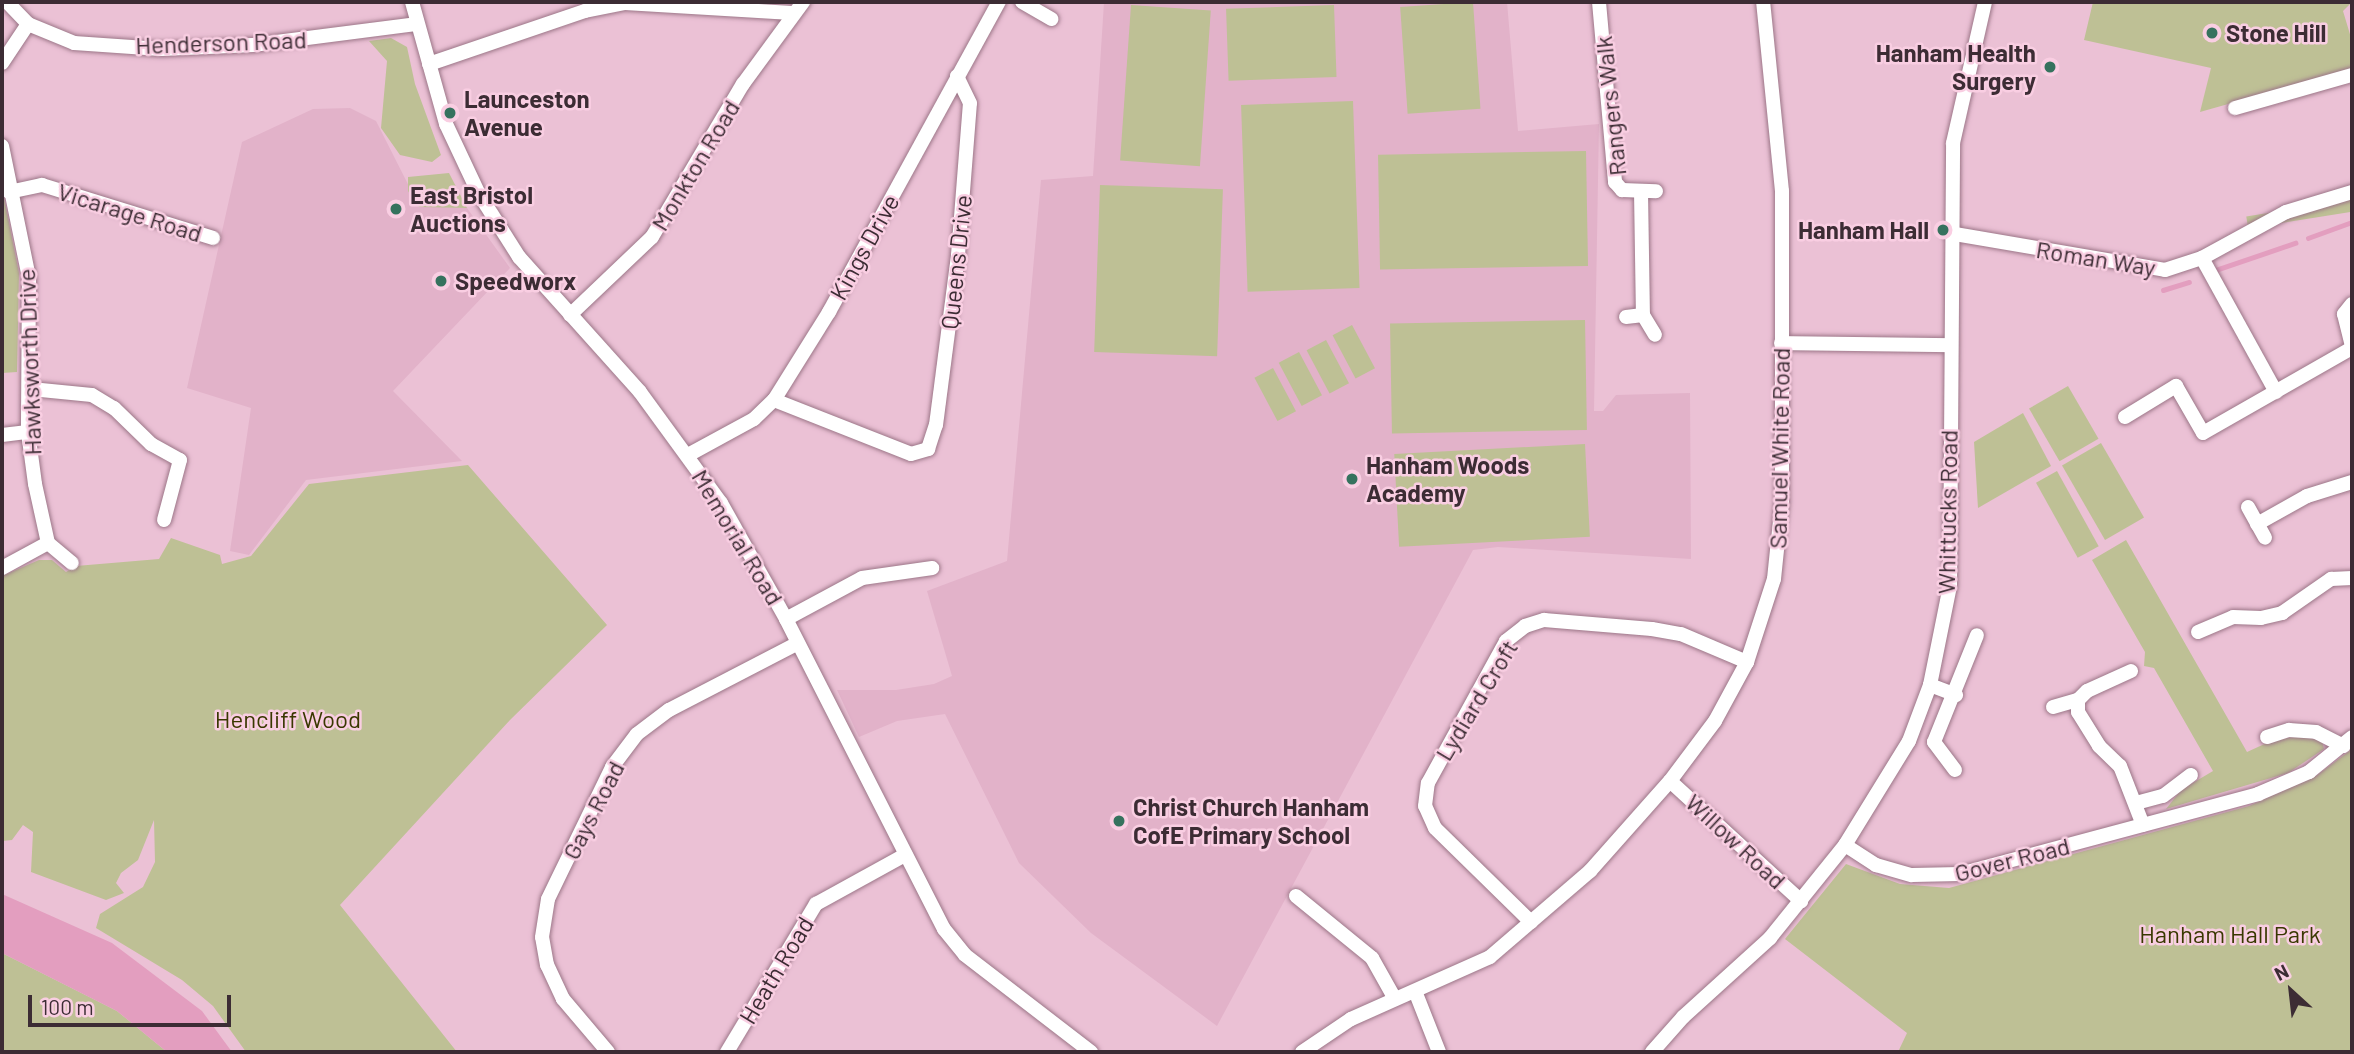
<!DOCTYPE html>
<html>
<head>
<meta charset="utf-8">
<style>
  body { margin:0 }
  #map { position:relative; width:2354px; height:1054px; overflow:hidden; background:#ebc1d5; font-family:Barlow,sans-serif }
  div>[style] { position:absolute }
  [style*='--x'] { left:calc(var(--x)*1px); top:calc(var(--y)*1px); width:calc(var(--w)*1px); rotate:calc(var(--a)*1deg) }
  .built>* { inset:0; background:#e2b2c9 }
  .green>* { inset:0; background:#bec095; transform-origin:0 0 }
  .water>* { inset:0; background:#e39ebf }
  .stream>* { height:4.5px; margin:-2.25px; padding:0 2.25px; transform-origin:2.25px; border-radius:2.25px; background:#e39ebf }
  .roads { filter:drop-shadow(0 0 2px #9c7688) drop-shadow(0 0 2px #9c7688) }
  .minor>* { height:14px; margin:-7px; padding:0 7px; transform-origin:7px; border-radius:7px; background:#fff }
  .dots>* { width:19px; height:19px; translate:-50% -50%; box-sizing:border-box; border:4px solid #f9cee2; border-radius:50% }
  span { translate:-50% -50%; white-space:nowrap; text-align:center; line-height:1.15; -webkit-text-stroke:5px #f9cee2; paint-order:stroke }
  .poi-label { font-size:24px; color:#3c2c34; font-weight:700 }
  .left { translate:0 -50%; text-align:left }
  .right { translate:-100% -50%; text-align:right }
  .street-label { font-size:24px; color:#3c2c34 }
  .park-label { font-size:24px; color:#393800 }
  .frame { position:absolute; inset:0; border:4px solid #3c2c34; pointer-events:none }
  .north { position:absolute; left:2256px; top:956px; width:70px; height:70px; -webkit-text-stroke:5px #f9cee2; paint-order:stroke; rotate:333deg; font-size:19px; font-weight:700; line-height:28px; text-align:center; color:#3c2c34 }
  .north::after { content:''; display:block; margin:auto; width:24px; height:32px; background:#3c2c34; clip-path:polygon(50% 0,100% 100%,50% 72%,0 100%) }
  .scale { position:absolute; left:28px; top:995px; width:203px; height:32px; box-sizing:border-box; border:4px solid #3c2c34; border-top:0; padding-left:9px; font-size:21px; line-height:24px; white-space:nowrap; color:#3c2c34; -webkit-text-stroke:5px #f9cee2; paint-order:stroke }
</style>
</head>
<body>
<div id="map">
  <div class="built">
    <i style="clip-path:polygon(1104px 2px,1507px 2px,1518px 131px,1599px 124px,1594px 411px,1603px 411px,1616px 395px,1690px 393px,1691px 559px,1498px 547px,1473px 550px,1217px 1026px,1091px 933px,1019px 863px,945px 714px,897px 721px,859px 737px,837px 690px,896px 690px,934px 684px,952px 676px,927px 591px,1007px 561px,1041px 180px,1093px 176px)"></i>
    <i style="clip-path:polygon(350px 108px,376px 121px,419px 206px,467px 208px,510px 268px,393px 391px,462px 461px,306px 480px,249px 555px,230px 551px,251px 408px,187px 388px,242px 142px,313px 109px)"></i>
  </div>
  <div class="green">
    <i style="left:1473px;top:2px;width:107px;height:73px;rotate:86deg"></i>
    <i style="clip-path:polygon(2093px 2px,2352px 2px,2343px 11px,2352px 41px,2352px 69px,2200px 112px,2211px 68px,2084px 40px)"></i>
    <i style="left:1131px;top:5px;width:80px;height:156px;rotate:4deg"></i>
    <i style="left:1334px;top:5px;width:72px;height:108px;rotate:88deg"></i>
    <i style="clip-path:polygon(391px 38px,407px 47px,415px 84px,441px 155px,432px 162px,400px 155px,381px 128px,387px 61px,369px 41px)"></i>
    <i style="left:1353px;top:101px;width:187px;height:112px;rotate:88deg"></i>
    <i style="left:1586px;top:151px;width:115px;height:208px;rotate:89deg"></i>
    <i style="clip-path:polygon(449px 173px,467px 208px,419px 207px,408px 191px,408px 177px)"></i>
    <i style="left:1100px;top:185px;width:123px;height:167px;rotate:2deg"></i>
    <i style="clip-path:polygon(2px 187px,19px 273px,17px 372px,2px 373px)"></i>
    <i style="left:2350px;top:200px;width:12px;height:105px;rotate:81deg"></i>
    <i style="left:1585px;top:320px;width:110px;height:195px;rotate:89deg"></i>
    <i style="left:1352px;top:325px;width:49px;height:22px;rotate:62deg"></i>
    <i style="left:1326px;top:340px;width:49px;height:22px;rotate:62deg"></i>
    <i style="left:1299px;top:352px;width:49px;height:23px;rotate:62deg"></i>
    <i style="left:1273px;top:368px;width:49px;height:21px;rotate:62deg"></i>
    <i style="left:2068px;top:386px;width:61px;height:45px;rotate:60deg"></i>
    <i style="clip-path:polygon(2023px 413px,2051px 466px,1978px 508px,1974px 442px)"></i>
    <i style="left:2101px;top:443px;width:86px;height:45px;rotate:60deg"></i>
    <i style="left:1585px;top:444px;width:93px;height:191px;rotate:87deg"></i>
    <i style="clip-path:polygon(468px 465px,607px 625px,510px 720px,340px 905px,457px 1052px,246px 1052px,213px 1006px,182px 980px,96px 928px,100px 914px,143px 887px,155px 862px,154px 820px,138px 860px,121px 873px,116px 883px,124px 893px,106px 900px,31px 872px,33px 832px,23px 825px,12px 840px,2px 841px,2px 576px,39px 560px,52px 560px,66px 572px,76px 566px,159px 559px,171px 538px,220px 555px,222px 564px,251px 556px,309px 484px)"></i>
    <i style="left:2057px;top:471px;width:86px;height:24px;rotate:61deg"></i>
    <i style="clip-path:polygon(2126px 540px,2247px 752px,2271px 741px,2299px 736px,2322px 741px,2324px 749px,2288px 773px,2166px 809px,2181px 790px,2213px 771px,2154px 668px,2144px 666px,2145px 652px,2092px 560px)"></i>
    <i style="clip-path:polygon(2352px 749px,2352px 1052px,1898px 1052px,1907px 1033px,1785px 939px,1846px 864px,1900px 884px,1949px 888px,2249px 806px,2316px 776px)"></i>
    <i style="clip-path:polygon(2px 953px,117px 1011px,167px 1052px,2px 1052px)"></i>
  </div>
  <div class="water">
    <i style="clip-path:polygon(2px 894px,112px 943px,202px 1011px,232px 1052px,167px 1052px,117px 1011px,2px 953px)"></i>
  </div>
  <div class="stream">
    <i style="--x:2308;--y:238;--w:47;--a:-20"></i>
    <i style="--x:2213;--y:271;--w:87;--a:-18.9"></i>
    <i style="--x:2163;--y:290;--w:27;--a:-17"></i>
  </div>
  <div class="roads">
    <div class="minor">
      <i style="--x:7;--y:2;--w:30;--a:46"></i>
      <i style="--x:28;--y:24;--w:50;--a:22.4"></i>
      <i style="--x:74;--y:43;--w:87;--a:3.9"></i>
      <i style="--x:161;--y:49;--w:92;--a:-2.5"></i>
      <i style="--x:253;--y:45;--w:164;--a:-7.3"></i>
      <i style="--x:412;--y:2;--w:127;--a:74.4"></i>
      <i style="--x:446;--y:124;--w:77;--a:64.8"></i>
      <i style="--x:479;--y:194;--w:75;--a:57.6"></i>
      <i style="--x:519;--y:257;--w:181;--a:48.1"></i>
      <i style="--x:640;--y:392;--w:137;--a:53.9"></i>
      <i style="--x:721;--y:503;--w:133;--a:60.7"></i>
      <i style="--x:786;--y:619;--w:348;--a:63"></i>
      <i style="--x:944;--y:929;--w:33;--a:51"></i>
      <i style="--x:965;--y:955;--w:159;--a:37.6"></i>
      <i style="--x:1022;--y:2;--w:34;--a:30"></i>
      <i style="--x:1599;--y:2;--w:181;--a:84.9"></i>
      <i style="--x:1615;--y:182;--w:11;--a:49"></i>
      <i style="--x:1622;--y:190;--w:34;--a:2"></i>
      <i style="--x:2;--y:63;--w:47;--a:-56.3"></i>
      <i style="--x:429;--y:64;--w:165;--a:-18.8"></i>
      <i style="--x:585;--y:11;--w:41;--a:-11.3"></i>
      <i style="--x:625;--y:3;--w:167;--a:3.4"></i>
      <i style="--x:2235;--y:108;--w:122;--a:-15.8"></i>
      <i style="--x:2;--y:146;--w:134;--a:78.4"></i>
      <i style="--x:29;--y:277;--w:155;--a:90.4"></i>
      <i style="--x:28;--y:432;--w:52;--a:82.3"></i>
      <i style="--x:35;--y:484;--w:60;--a:77.6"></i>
      <i style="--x:48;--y:543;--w:31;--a:40"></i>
      <i style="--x:1641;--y:191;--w:124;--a:89.1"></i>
      <i style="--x:1643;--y:315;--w:23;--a:59"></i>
      <i style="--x:9;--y:192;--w:34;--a:-12"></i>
      <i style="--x:42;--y:185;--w:179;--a:17.2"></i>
      <i style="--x:1949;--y:233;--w:219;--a:9.7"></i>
      <i style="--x:2165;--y:270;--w:39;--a:-18"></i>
      <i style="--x:2202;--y:258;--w:96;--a:-28.7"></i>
      <i style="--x:2286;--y:212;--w:69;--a:-16.9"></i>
      <i style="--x:2202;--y:258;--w:153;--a:61.1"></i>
      <i style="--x:2352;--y:304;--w:13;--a:129"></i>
      <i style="--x:2344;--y:314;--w:34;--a:76"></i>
      <i style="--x:570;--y:315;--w:113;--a:-43.6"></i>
      <i style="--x:652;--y:237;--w:178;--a:-59.3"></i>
      <i style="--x:743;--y:84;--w:102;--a:-53.8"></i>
      <i style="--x:1626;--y:317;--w:17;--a:-7"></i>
      <i style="--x:1781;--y:343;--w:167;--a:0.7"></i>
      <i style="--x:31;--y:389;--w:61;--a:5.6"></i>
      <i style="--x:92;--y:395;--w:26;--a:31"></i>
      <i style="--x:114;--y:408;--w:52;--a:44.2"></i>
      <i style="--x:151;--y:444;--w:33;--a:29"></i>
      <i style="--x:180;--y:460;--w:62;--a:104.9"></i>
      <i style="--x:774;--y:400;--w:147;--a:21.5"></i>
      <i style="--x:911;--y:454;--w:18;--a:-16"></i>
      <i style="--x:928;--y:449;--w:25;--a:-72"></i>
      <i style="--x:936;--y:425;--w:171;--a:-82.6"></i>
      <i style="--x:958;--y:255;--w:152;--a:-85.5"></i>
      <i style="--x:970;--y:103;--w:30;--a:-116"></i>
      <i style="--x:2125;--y:417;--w:60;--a:-31.3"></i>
      <i style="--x:2176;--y:386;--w:54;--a:60.1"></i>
      <i style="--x:2203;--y:433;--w:172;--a:-29.7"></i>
      <i style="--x:2;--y:435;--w:26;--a:-7"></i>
      <i style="--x:688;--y:455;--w:75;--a:-28.6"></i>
      <i style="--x:754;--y:419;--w:28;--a:-44"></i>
      <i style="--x:774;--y:400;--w:104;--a:-58"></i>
      <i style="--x:829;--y:312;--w:354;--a:-61.3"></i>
      <i style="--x:2248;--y:507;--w:35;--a:61"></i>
      <i style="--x:2257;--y:524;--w:57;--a:-29.2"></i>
      <i style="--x:2307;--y:496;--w:47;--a:-17.3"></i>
      <i style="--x:2;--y:568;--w:52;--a:-28.5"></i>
      <i style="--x:786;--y:619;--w:86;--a:-28.3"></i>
      <i style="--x:862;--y:578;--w:71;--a:-8.1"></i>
      <i style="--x:2198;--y:632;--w:38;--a:-23"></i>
      <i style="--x:2233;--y:617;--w:28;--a:2"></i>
      <i style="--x:2261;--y:618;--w:22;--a:-13"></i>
      <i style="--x:2282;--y:613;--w:60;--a:-34.8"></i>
      <i style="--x:2331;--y:579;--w:21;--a:-3"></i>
      <i style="--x:2131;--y:671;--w:48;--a:155.6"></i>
      <i style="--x:2087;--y:691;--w:13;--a:135"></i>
      <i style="--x:2078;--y:700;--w:12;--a:90"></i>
      <i style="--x:2078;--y:712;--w:40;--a:58"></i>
      <i style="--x:2099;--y:746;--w:29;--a:44"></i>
      <i style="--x:2120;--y:766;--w:63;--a:68.7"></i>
      <i style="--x:1930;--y:685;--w:28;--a:21"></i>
      <i style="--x:2053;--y:707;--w:26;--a:-16"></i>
      <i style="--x:2267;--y:737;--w:23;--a:-18"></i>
      <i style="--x:2289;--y:730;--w:27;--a:4"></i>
      <i style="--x:2316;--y:732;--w:31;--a:27"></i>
      <i style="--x:1955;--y:770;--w:35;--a:-127"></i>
      <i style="--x:1934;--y:742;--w:115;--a:-68.1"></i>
      <i style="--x:1670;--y:781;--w:178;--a:42.5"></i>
      <i style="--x:2136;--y:803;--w:28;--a:-15"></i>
      <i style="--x:2163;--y:796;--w:35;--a:-37"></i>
      <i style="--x:1845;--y:845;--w:37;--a:33"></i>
      <i style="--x:1876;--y:865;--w:37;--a:16"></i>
      <i style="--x:1912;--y:875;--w:48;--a:-1.2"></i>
      <i style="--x:1960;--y:874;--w:309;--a:-15"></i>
      <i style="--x:2258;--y:794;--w:56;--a:-23.3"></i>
      <i style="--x:2309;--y:772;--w:55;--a:-39.1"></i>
      <i style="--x:1296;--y:896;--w:98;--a:39.2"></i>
      <i style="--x:1372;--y:958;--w:47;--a:60.7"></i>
      <i style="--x:1531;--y:922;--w:134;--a:-135.6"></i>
      <i style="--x:1435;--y:828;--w:24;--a:-114"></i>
      <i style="--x:1425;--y:806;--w:23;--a:-83"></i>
      <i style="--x:1428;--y:783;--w:162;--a:-61.2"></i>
      <i style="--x:1506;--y:641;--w:24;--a:-38"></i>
      <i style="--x:1525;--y:626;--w:20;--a:-18"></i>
      <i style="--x:1544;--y:620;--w:108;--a:4.8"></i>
      <i style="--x:1652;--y:629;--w:29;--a:10"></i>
      <i style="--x:1681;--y:634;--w:72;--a:23"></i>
      <i style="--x:1415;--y:991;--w:66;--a:68.5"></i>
      <i style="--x:608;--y:1052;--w:70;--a:-130.3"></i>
      <i style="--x:563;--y:999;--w:38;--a:-115"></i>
      <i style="--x:547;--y:965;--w:28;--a:-100"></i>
      <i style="--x:542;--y:937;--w:38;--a:-81"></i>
      <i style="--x:548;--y:899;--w:147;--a:-64.1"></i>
      <i style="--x:612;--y:767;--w:41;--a:-52.9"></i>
      <i style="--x:637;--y:734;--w:40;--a:-37"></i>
      <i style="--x:669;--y:710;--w:145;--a:-27.4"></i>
      <i style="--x:727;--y:1052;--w:173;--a:-59"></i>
      <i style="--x:816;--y:904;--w:102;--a:-28.8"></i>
      <i style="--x:1302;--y:1052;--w:59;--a:-34"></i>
      <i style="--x:1351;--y:1019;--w:152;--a:-24"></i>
      <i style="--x:1490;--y:957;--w:132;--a:-40.7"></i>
      <i style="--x:1590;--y:871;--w:120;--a:-48.4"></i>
      <i style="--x:1670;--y:781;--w:75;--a:-53.1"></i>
      <i style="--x:1715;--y:721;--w:67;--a:-61.5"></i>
      <i style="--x:1747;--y:662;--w:87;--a:-72"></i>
      <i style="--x:1774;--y:579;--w:77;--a:-84.1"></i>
      <i style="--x:1782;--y:502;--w:311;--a:-90"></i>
      <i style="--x:1782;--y:191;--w:190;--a:-95.7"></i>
      <i style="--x:1652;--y:1052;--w:47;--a:-48.5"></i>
      <i style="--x:1683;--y:1017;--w:118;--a:-42.2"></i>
      <i style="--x:1770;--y:938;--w:119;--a:-51.1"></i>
      <i style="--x:1845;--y:845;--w:122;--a:-58.4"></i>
      <i style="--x:1909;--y:741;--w:60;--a:-69.4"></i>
      <i style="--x:1930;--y:685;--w:101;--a:-78.6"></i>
      <i style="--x:1950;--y:586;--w:443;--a:-89.6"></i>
      <i style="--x:1953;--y:143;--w:145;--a:-77.2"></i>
    </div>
  </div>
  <div class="dots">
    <i style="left:2212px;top:33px;background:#36725e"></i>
    <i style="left:2050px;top:67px;background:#36725e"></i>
    <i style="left:450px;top:113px;background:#36725e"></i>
    <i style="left:396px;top:209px;background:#36725e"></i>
    <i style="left:1943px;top:230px;background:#36725e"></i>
    <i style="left:441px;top:281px;background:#36725e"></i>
    <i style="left:1352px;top:479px;background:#36725e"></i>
    <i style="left:1119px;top:821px;background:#36725e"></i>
  </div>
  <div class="poi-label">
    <span class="left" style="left:2226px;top:33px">Stone Hill</span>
    <span class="right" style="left:2036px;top:67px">Hanham Health<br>Surgery</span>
    <span class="left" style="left:464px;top:113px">Launceston<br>Avenue</span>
    <span class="left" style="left:410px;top:209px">East Bristol<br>Auctions</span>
    <span class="right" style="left:1929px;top:230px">Hanham Hall</span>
    <span class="left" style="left:455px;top:281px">Speedworx</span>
    <span class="left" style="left:1366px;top:479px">Hanham Woods<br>Academy</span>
    <span class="left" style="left:1133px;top:821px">Christ Church Hanham<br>CofE Primary School</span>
  </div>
  <div class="street-label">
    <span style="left:221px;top:42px;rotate:-2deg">Henderson Road</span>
    <span style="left:1610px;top:106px;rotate:-96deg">Rangers Walk</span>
    <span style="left:695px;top:165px;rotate:-59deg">Monkton Road</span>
    <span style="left:130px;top:212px;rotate:17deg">Vicarage Road</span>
    <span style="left:864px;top:247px;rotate:-61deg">Kings Drive</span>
    <span style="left:2096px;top:258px;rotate:9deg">Roman Way</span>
    <span style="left:956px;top:262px;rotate:-84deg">Queens Drive</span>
    <span style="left:29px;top:362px;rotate:-92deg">Hawksworth Drive</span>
    <span style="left:1779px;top:448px;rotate:-89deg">Samuel White Road</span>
    <span style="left:1947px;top:512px;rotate:-89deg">Whittucks Road</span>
    <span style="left:738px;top:537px;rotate:59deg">Memorial Road</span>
    <span style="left:1476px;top:700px;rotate:-59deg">Lydiard Croft</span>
    <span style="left:593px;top:810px;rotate:-63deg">Gays Road</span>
    <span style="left:1736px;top:841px;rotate:43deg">Willow Road</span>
    <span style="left:2012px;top:859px;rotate:-14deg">Gover Road</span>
    <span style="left:776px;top:970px;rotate:-59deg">Heath Road</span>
  </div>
  <div class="park-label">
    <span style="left:288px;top:719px">Hencliff Wood</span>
    <span style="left:2230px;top:934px">Hanham Hall Park</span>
  </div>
  <div class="frame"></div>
  <div class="north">N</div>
  <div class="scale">100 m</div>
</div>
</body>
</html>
